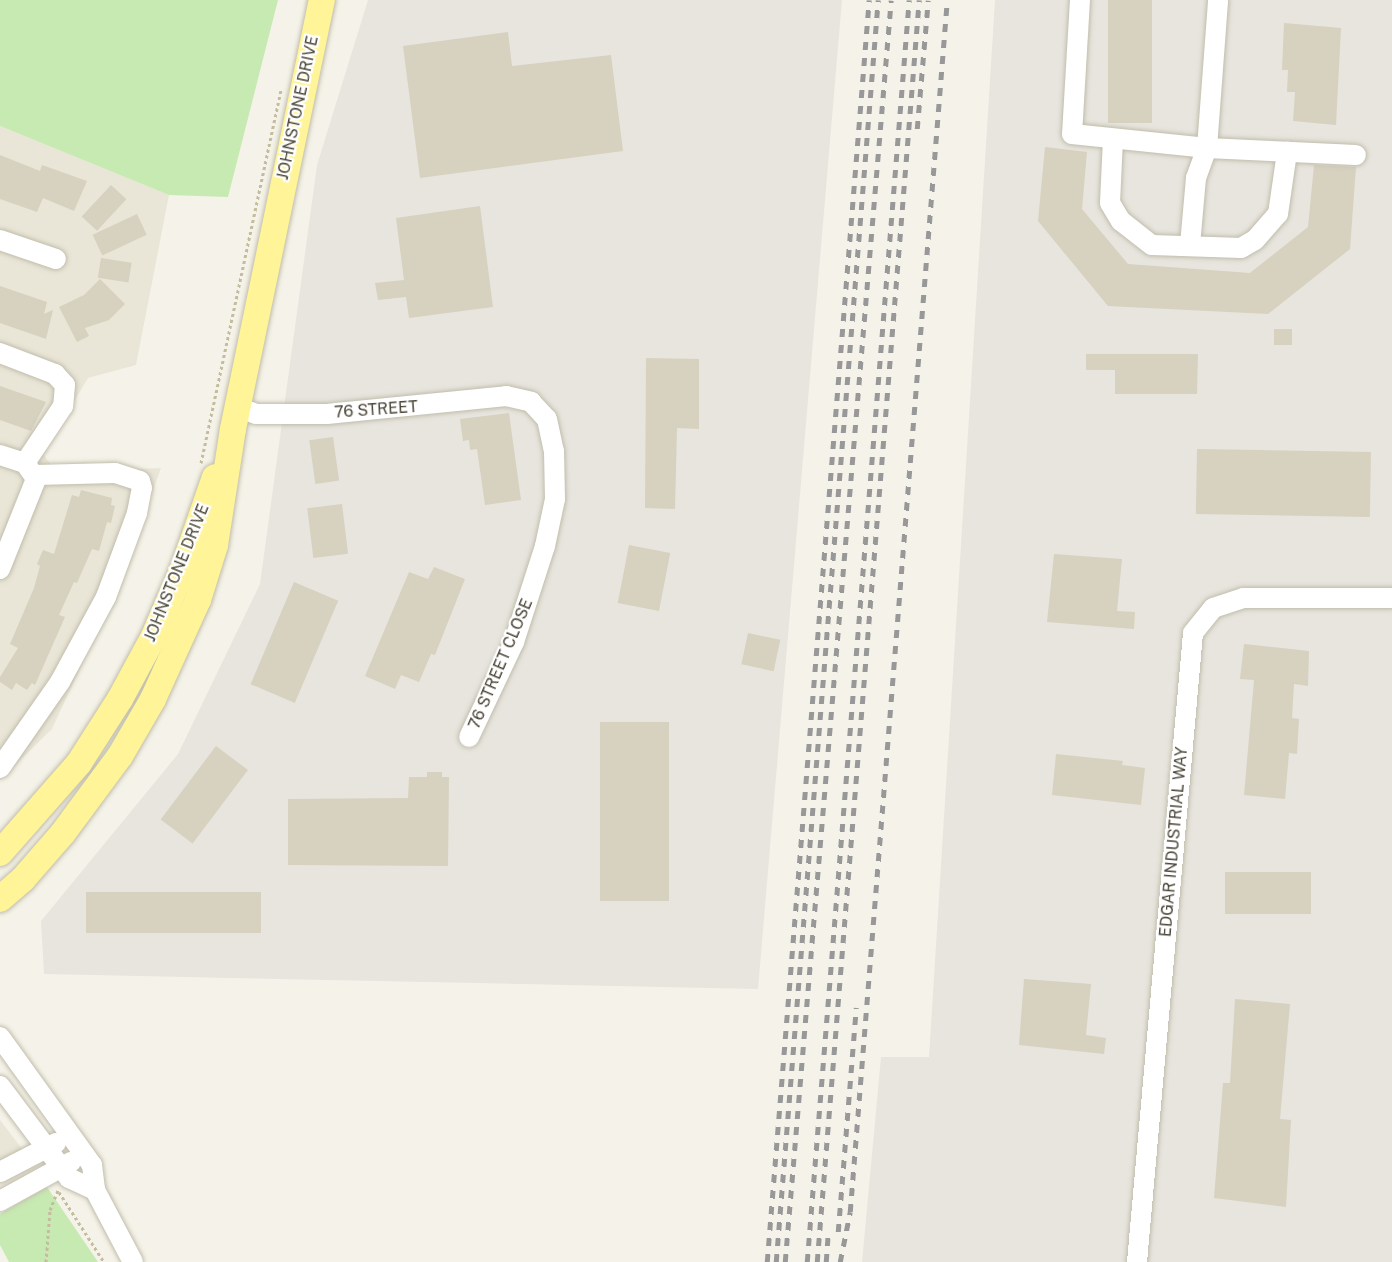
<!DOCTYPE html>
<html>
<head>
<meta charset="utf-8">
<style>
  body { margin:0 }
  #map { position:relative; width:1392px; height:1262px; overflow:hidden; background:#f5f3e9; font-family:"Public Sans",sans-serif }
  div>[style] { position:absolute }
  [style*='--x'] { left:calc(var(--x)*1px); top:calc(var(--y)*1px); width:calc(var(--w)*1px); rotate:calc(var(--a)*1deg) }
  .residential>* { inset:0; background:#e9e6d7 }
  .industrial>* { inset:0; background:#e7e5de }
  .green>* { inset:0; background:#c7e9b2 }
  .building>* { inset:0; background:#d7d1bf; transform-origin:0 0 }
  .path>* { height:3px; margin-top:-1.5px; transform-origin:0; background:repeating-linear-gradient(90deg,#c3bc9d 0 3px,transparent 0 6px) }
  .roads { filter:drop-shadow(0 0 2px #c1bdac) drop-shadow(0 0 2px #c1bdac) }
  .minor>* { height:20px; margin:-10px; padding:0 10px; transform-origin:10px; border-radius:10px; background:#fff }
  .major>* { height:26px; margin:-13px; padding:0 13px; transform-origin:13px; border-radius:13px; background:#fff498 }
  .rail>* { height:4.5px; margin-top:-2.25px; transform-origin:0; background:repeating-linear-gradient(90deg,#989898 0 8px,transparent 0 16px) }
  span { translate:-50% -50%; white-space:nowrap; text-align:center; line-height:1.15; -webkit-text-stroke:4.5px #fff; paint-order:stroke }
  .street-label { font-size:16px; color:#494537 }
</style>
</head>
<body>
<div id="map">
  <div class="residential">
    <i style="clip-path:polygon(0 126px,169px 195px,136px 365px,88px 378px,43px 454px,57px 473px,161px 468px,121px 580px,52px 729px,0 780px)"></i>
    <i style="clip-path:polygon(0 1120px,26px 1154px,0 1166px)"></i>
  </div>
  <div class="industrial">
    <i style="clip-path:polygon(368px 0,842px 0,758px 989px,44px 974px,41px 921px,178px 754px,260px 584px,317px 165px)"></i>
    <i style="clip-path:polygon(995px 0,1392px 0,1392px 1262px,862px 1262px,881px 1057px,929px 1057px)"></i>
  </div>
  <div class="green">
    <i style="clip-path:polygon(0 0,278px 0,228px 197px,169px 195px,0 126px)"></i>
    <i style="clip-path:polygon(47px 1187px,98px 1262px,9px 1262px,0 1245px,0 1214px)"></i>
  </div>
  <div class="building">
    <i style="left:1108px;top:0;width:44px;height:123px"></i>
    <i style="clip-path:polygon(1284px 23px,1341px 28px,1336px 125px,1293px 121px,1295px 92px,1287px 92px,1288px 70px,1282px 70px)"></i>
    <i style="clip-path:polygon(508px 32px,512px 66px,611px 55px,623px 151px,420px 178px,403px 46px)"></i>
    <i style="clip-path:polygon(1045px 147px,1087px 152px,1082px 209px,1128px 264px,1250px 273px,1308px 227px,1314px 165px,1356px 167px,1350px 249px,1268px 314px,1108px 306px,1038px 221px)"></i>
    <i style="clip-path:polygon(0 155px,40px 171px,42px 165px,87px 181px,74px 211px,43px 198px,37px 212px,0 199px)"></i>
    <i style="left:111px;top:185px;width:21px;height:43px;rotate:43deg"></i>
    <i style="clip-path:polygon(480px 206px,493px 307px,409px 318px,406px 297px,378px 300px,375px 283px,404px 280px,396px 218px)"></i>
    <i style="left:137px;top:214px;width:23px;height:49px;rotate:65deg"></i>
    <i style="left:101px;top:258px;width:31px;height:20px;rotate:9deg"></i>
    <i style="clip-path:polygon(100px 279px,125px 304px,109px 320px,85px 328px,89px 336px,77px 342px,59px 307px,84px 295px)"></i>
    <i style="clip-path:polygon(0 286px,47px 302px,44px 314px,53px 310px,46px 339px,0 323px)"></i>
    <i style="left:1274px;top:329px;width:18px;height:16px"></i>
    <i style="clip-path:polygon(1086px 354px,1198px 354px,1197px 394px,1115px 394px,1115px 370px,1086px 370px)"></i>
    <i style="clip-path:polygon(646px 358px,699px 359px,699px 429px,677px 428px,675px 509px,645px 508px)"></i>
    <i style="clip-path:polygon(0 386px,46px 402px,31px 431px,0 420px)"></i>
    <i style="clip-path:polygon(509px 413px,521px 500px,485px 505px,477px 449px,470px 450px,469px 440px,463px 441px,460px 419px)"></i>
    <i style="left:333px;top:437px;width:44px;height:24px;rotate:82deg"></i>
    <i style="left:1197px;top:449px;width:174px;height:65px;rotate:1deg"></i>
    <i style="clip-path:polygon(81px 490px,112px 498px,111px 505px,115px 506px,111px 523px,107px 522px,99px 551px,92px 549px,77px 583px,74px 582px,59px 615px,65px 617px,35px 685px,32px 683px,27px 690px,16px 683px,12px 690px,0 682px,0 677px,18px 648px,10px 644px,34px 588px,40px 566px,37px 564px,43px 550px,54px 554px,72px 495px,79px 497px)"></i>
    <i style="left:342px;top:504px;width:50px;height:35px;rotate:83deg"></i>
    <i style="left:629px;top:545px;width:42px;height:59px;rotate:11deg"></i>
    <i style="clip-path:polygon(1054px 554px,1122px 559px,1117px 611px,1135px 612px,1134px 629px,1047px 622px)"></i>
    <i style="clip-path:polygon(434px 567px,465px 579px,435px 655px,431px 654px,419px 682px,401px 675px,395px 689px,365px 676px,409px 572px,428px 579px)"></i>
    <i style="left:294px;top:582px;width:48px;height:111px;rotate:23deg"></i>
    <i style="left:748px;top:633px;width:33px;height:32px;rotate:12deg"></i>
    <i style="clip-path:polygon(1244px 644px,1309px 651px,1308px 686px,1294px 684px,1292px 718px,1299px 719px,1297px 754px,1289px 753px,1285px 799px,1244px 795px,1254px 680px,1240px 679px)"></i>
    <i style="left:600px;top:722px;width:69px;height:179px"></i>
    <i style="left:216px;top:746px;width:40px;height:92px;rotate:37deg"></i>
    <i style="clip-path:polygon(1056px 754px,1123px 761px,1122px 765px,1145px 768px,1141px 805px,1052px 795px)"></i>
    <i style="clip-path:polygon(427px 772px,442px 772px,442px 777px,449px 777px,448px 866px,288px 865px,288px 799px,408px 798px,409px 777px,427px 777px)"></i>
    <i style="left:1225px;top:872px;width:86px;height:42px"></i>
    <i style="left:86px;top:892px;width:175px;height:41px"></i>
    <i style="clip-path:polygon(1024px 979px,1091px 984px,1086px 1035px,1106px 1038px,1104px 1054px,1019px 1045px)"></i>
    <i style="clip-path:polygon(1235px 999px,1290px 1004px,1280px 1119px,1291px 1120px,1286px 1207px,1214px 1198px,1223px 1083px,1230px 1083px)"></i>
  </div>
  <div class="path">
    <i style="--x:201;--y:463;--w:381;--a:-77.9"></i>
    <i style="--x:59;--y:1192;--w:83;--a:57.3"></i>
    <i style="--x:46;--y:1262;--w:52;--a:-85.6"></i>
    <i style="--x:50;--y:1210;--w:22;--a:-68"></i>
  </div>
  <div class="roads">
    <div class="minor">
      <i style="--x:1080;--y:0;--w:134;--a:93.4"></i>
      <i style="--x:1072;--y:134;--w:136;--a:5.9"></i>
      <i style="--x:1207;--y:148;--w:149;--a:2.7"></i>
      <i style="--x:1113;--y:139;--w:64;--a:92.7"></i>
      <i style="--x:1110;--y:203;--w:21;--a:59"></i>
      <i style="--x:1121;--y:221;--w:39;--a:38"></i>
      <i style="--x:1152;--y:245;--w:89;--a:1.9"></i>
      <i style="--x:1241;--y:248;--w:16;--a:-30"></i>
      <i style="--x:1255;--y:240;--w:35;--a:-49"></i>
      <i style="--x:1278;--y:214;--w:63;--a:-81.7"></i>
      <i style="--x:0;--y:240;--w:59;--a:18.7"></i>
      <i style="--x:1190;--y:245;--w:67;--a:-84.9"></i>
      <i style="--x:1196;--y:178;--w:32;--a:-70"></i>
      <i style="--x:1207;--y:148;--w:148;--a:-85.7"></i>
      <i style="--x:0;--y:353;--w:59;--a:20.9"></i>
      <i style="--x:55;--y:374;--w:15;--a:48"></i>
      <i style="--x:65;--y:385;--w:21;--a:95"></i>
      <i style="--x:63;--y:406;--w:69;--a:123.7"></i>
      <i style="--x:238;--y:407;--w:19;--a:21"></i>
      <i style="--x:256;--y:414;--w:71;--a:0"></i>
      <i style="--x:327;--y:414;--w:180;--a:-5.7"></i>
      <i style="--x:506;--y:396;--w:26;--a:13"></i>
      <i style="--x:531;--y:402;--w:23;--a:47"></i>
      <i style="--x:547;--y:419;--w:33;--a:78"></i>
      <i style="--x:554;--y:451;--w:48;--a:88.8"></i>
      <i style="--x:555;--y:499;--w:48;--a:102"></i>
      <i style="--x:545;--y:546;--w:101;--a:107.9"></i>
      <i style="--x:514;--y:642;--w:105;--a:115.3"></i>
      <i style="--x:0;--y:455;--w:26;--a:18"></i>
      <i style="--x:25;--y:463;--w:19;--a:55"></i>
      <i style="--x:36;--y:479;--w:97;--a:111.8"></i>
      <i style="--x:0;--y:768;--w:105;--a:-55.1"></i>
      <i style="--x:60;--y:682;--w:97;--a:-61.6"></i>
      <i style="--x:106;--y:597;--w:90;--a:-69.7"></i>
      <i style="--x:137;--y:513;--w:25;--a:-79"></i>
      <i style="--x:142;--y:488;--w:7;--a:-106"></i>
      <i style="--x:140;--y:481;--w:26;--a:-162"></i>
      <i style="--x:115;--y:473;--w:80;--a:178.6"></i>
      <i style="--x:0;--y:1037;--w:158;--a:54.3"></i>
      <i style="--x:92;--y:1165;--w:25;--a:83"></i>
      <i style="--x:95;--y:1190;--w:81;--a:62.2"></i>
      <i style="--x:0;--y:1086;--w:115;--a:53.1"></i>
      <i style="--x:69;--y:1178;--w:29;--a:25"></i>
      <i style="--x:0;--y:1172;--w:63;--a:-27.4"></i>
      <i style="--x:0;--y:1201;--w:81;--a:-28.8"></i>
      <i style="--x:1137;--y:1262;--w:631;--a:-84.91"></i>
      <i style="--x:1193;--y:633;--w:32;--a:-51"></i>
      <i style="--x:1213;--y:608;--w:32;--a:-18"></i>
      <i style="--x:1243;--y:598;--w:149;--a:0"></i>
    </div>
    <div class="major">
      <i style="--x:0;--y:853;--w:120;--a:-48.7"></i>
      <i style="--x:79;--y:763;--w:76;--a:-57.4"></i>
      <i style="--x:120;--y:699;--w:72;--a:-61.6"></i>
      <i style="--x:154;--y:636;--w:73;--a:-66.6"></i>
      <i style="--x:183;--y:569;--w:97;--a:-70.8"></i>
      <i style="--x:0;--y:899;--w:30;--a:-41"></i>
      <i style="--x:23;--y:879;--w:61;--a:-49"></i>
      <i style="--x:63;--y:833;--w:96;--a:-53.5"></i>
      <i style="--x:120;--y:756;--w:66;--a:-59.9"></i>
      <i style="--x:153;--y:699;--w:109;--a:-65.6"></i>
      <i style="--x:198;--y:600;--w:58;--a:-72.8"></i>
      <i style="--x:215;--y:545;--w:117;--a:-81.2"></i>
      <i style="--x:233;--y:429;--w:438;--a:-78.3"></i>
    </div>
  </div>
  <div class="rail">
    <i style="--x:917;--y:129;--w:129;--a:-85.1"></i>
    <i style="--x:838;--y:1232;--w:225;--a:-85.4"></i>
    <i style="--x:767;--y:1262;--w:1266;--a:-85.38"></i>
    <i style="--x:776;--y:1262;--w:1266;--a:-85.38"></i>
    <i style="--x:785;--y:1262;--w:1266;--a:-85.2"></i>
    <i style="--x:807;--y:1262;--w:1266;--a:-85.38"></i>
    <i style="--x:817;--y:1262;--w:1266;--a:-85.38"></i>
    <i style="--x:826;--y:1262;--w:27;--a:-86"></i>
    <i style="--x:840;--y:1262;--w:51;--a:-78.7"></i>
    <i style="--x:850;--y:1212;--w:1216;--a:-85.42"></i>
  </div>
  <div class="street-label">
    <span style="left:298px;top:108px;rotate:-78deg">JOHNSTONE DRIVE</span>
    <span style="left:376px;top:410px;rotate:-4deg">76 STREET</span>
    <span style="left:177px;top:573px;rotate:-68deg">JOHNSTONE DRIVE</span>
    <span style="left:501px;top:664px;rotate:-67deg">76 STREET CLOSE</span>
    <span style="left:1174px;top:842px;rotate:-85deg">EDGAR INDUSTRIAL WAY</span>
  </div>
</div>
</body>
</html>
